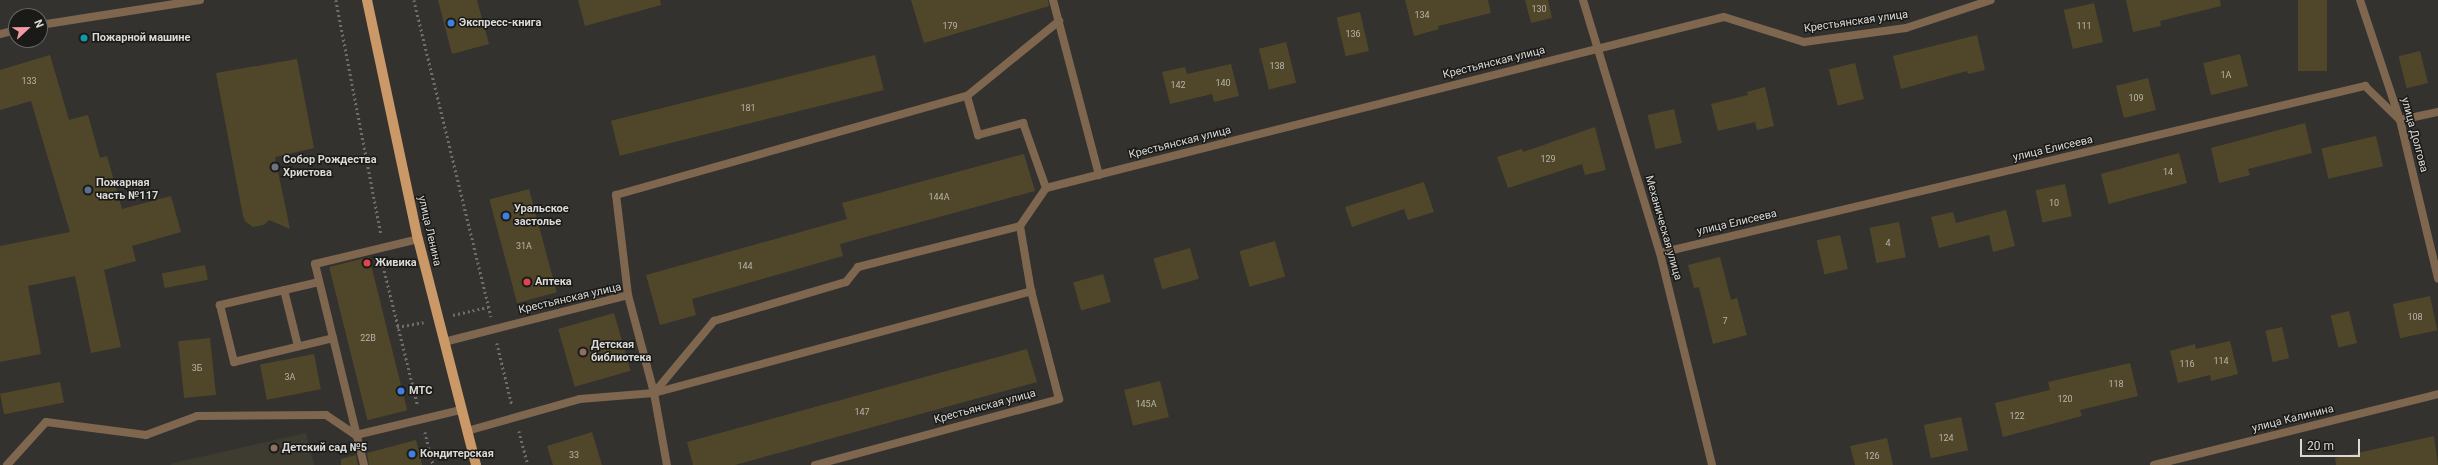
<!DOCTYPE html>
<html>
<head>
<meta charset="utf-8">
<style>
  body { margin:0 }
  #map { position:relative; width:2438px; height:465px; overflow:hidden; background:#33322e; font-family:Roboto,sans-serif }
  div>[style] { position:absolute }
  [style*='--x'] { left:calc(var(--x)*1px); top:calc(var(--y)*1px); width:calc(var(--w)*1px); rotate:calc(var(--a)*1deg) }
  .built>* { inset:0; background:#3e3b31 }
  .building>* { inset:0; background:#50472a; transform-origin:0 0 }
  .path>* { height:2.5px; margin-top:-1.25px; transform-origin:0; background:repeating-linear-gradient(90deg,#6f6e6a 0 2px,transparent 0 5px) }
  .service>* { height:8px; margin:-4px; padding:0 4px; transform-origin:4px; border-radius:4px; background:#7f664f }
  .minor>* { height:8px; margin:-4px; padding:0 4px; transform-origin:4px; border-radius:4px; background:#7f664f }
  .tertiary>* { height:8px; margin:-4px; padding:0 4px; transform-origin:4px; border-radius:4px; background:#7f664f }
  .primary>* { height:10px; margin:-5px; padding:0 5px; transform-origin:5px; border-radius:5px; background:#cb9867 }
  .dots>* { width:11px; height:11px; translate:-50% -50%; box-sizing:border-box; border:2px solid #1a1a18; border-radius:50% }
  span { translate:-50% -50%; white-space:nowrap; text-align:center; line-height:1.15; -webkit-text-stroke:3px #1a1a18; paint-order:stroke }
  .number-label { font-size:9px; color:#b8b4ab }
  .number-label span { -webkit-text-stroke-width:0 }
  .street-label { font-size:11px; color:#dad9d6 }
  .poi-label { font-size:11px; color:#dad9d6; font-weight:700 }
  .left { translate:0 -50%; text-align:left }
  .north { position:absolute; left:8px; top:8px; width:40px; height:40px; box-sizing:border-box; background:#1a1a18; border:1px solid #676664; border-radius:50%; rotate:68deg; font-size:11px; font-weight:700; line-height:16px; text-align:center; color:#dad9d6 }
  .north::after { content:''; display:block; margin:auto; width:14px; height:18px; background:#f39aa7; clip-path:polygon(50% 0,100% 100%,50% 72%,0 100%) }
  .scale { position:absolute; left:2300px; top:439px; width:60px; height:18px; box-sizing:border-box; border:2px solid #dad9d6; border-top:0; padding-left:5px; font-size:12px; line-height:14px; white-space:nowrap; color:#dad9d6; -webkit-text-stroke:3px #1a1a18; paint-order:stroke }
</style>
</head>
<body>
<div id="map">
  <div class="built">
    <i style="clip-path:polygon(306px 433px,314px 465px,170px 465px,173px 463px)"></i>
  </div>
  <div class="building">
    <i style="clip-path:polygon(438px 0,477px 0,489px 44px,452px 54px)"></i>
    <i style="clip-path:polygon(578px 0,660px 0,661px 5px,585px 26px)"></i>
    <i style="clip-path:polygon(911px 0,1048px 0,1049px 6px,924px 43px)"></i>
    <i style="clip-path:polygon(1405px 0,1488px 0,1491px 13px,1438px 26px,1439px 29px,1414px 36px)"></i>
    <i style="clip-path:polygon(1525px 0,1548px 0,1552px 18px,1531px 23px)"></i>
    <i style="clip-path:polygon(2126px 0,2220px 0,2221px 6px,2160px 21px,2161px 26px,2133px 32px)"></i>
    <i style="left:2298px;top:0;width:29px;height:71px"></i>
    <i style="left:2094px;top:3px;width:40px;height:31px;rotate:77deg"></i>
    <i style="left:1360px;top:12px;width:40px;height:24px;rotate:77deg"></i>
    <i style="clip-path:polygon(1977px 35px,1985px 70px,1968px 74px,1967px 71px,1901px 89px,1893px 56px)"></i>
    <i style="left:1286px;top:42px;width:42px;height:28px;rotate:76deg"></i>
    <i style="left:2420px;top:51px;width:33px;height:22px;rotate:76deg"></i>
    <i style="left:2240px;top:54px;width:33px;height:38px;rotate:76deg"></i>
    <i style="clip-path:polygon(50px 55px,69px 120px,88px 115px,100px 158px,107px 156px,122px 209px,171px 196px,181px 232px,132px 246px,136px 261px,104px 270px,121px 347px,91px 353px,75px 276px,28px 286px,41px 354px,0 362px,0 246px,70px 232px,31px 101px,0 110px,0 70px)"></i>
    <i style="left:875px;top:55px;width:36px;height:272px;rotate:76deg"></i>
    <i style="clip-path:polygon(297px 59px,314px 148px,275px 157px,290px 229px,269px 220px,264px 225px,253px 227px,245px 221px,243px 216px,216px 73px)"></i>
    <i style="left:1855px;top:63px;width:37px;height:27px;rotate:76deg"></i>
    <i style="clip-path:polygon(1231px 64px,1239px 96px,1214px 102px,1212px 94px,1170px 104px,1162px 72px,1185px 67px,1187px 74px)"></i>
    <i style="left:2148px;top:78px;width:33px;height:33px;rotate:76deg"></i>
    <i style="clip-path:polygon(1765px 87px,1774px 126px,1757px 130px,1755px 122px,1718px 131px,1711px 104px,1748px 95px,1747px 92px)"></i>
    <i style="left:1674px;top:109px;width:35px;height:27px;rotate:77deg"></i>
    <i style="clip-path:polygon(2305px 123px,2312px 153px,2248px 169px,2250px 175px,2219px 183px,2211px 148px)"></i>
    <i style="clip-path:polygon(1595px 127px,1606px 170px,1585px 175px,1582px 164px,1508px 188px,1497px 157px,1522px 149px,1523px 152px)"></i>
    <i style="left:2376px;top:136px;width:31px;height:56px;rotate:77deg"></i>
    <i style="left:2179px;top:153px;width:31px;height:81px;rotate:75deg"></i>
    <i style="clip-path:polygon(1024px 154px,1035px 191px,840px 244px,843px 256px,692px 299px,696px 315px,660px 325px,646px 275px,847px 219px,842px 203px)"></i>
    <i style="clip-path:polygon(1424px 182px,1434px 212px,1408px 220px,1404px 209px,1352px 227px,1345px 207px)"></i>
    <i style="left:2065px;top:184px;width:33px;height:30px;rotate:78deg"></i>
    <i style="left:529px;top:189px;width:107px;height:41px;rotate:75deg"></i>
    <i style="clip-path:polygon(2006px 210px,2015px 246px,1993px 252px,1989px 235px,1939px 248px,1931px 217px,1953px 212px,1956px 223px)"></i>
    <i style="left:1899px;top:222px;width:36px;height:30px;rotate:79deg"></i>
    <i style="left:1840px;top:235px;width:35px;height:24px;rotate:77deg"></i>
    <i style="left:1275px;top:241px;width:37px;height:37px;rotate:74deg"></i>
    <i style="left:1190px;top:248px;width:32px;height:38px;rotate:74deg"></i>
    <i style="left:369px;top:257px;width:158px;height:41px;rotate:76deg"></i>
    <i style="clip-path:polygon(1720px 257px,1731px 300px,1737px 298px,1747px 335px,1713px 344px,1699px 287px,1694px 288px,1688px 265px)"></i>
    <i style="left:205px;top:265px;width:15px;height:44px;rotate:79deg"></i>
    <i style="left:1103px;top:274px;width:29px;height:31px;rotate:74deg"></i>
    <i style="left:2430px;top:296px;width:35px;height:38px;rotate:78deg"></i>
    <i style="left:2349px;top:311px;width:33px;height:19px;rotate:76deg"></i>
    <i style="left:614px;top:313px;width:60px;height:58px;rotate:74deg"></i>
    <i style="left:2282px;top:327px;width:32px;height:17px;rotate:77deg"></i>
    <i style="left:210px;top:338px;width:57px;height:32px;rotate:84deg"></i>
    <i style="clip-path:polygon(2230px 341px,2238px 374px,2211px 381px,2210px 375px,2178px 383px,2170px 351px,2195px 344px,2196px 349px)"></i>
    <i style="clip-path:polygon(1027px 349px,1037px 382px,735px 465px,693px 465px,687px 442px)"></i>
    <i style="left:314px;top:354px;width:36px;height:55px;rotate:79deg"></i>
    <i style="clip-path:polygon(2130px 363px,2138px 396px,2080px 410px,2082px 416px,2003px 437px,1995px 403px,2050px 390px,2048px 382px)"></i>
    <i style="left:1160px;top:381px;width:37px;height:37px;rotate:76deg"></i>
    <i style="left:60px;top:382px;width:21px;height:61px;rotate:79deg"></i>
    <i style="left:1961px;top:417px;width:34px;height:38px;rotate:78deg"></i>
    <i style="clip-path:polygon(592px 432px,602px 465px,553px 465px,547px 446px)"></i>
    <i style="clip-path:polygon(2434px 436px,2438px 465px,2336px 465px,2335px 458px)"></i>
    <i style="clip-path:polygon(1887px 438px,1893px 465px,1855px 465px,1850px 446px)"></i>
    <i style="clip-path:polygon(416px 440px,422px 465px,369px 465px,367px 453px)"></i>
    <i style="clip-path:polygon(356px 455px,358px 465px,341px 465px,341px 459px)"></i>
  </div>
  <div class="path">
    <i style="--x:336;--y:0;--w:237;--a:79.1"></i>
    <i style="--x:414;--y:0;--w:326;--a:76.3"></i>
    <i style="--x:382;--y:261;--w:149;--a:76.1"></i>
    <i style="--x:453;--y:315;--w:36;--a:-13"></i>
    <i style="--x:397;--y:327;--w:27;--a:-10"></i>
    <i style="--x:497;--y:343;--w:64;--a:76.4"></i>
    <i style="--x:519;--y:431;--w:35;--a:75"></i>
    <i style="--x:425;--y:432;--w:34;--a:76"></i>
  </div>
  <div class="service">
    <i style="--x:1053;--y:0;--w:181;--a:75.3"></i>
    <i style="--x:40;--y:25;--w:162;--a:-8.9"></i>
    <i style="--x:0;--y:34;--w:16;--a:-14"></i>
    <i style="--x:967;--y:96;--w:119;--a:-39.2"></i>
    <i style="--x:319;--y:282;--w:102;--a:166.9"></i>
    <i style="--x:220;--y:305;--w:59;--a:76.2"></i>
    <i style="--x:234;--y:362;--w:102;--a:-13.6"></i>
    <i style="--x:284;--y:290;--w:58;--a:76"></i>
    <i style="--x:628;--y:295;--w:101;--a:-96.8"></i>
    <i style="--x:616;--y:195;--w:365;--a:-15.8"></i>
    <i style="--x:967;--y:96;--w:41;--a:74.2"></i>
    <i style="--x:978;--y:135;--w:47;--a:-14.9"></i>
    <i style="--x:1023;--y:123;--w:69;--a:70.5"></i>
    <i style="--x:364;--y:465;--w:207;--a:-103.7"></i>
    <i style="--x:315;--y:264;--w:106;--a:-13.6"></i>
  </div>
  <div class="minor">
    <i style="--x:2360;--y:0;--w:126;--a:71.6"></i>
    <i style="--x:2400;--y:120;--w:163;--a:76.5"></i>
    <i style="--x:1660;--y:253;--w:725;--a:-13.33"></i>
    <i style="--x:2365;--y:86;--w:49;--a:44.2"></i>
    <i style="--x:2400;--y:120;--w:39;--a:-12"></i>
    <i style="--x:444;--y:342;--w:190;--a:-14.3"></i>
    <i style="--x:628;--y:295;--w:101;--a:75.1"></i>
    <i style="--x:654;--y:393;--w:94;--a:-50.2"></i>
    <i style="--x:714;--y:321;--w:138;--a:-16.5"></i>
    <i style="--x:846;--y:282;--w:19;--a:-51"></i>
    <i style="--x:858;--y:267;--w:167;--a:-14.2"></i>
    <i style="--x:1020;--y:226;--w:46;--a:-55.6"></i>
    <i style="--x:1046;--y:188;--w:699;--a:-14.16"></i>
    <i style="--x:1724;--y:17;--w:84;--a:17.4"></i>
    <i style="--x:1804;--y:42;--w:103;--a:-7.8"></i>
    <i style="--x:1906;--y:28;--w:89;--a:-18.2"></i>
    <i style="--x:654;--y:393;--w:391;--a:-15.1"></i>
    <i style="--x:467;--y:431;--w:117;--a:-15.8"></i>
    <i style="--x:580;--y:399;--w:74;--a:-4.6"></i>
    <i style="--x:654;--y:393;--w:73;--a:79.8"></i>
    <i style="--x:7;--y:465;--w:58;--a:-47.8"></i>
    <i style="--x:46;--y:422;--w:101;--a:7.4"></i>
    <i style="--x:146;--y:435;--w:54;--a:-20.4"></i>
    <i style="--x:197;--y:416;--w:129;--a:-0.4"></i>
    <i style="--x:326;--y:415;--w:36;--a:34"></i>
    <i style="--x:356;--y:435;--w:108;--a:-13.4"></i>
    <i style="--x:815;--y:465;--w:253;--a:-15.1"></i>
    <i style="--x:1059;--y:399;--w:112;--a:-104.5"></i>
    <i style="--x:1031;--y:291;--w:66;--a:-99.6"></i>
    <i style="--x:2154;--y:465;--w:293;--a:-14"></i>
  </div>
  <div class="tertiary">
    <i style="--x:1583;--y:0;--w:264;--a:73.1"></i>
    <i style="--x:1660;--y:253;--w:218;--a:76.2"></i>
  </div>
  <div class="primary">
    <i style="--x:367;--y:0;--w:244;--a:78"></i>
    <i style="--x:418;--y:239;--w:233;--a:75.6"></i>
  </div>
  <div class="dots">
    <i style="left:451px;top:23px;background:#3f7fe0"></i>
    <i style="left:84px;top:38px;background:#0f9aa8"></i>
    <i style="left:275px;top:167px;background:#6b7280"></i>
    <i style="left:88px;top:190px;background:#5c6f8a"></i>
    <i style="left:506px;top:216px;background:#3f7fe0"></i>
    <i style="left:367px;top:263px;background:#e0444e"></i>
    <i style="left:527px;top:282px;background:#e0444e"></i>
    <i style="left:583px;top:352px;background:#8d6e63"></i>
    <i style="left:401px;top:391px;background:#3f7fe0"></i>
    <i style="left:274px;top:448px;background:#8d6e63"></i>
    <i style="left:412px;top:454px;background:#3f7fe0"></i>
  </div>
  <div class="number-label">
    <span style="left:1539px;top:9px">130</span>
    <span style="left:1422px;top:15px">134</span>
    <span style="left:950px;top:26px">179</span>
    <span style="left:2084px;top:26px">111</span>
    <span style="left:1353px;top:34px">136</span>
    <span style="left:1277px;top:66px">138</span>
    <span style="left:2226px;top:75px">1А</span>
    <span style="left:29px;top:81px">133</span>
    <span style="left:1223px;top:83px">140</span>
    <span style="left:1178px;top:85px">142</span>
    <span style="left:2136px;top:98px">109</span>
    <span style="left:748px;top:108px">181</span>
    <span style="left:1548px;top:159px">129</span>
    <span style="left:2168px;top:172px">14</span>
    <span style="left:939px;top:197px">144А</span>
    <span style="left:2054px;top:203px">10</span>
    <span style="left:1888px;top:243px">4</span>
    <span style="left:524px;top:246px">31А</span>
    <span style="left:745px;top:266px">144</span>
    <span style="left:2415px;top:317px">108</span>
    <span style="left:1725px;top:321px">7</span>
    <span style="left:368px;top:338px">22В</span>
    <span style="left:2221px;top:361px">114</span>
    <span style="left:2187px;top:364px">116</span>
    <span style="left:197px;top:368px">3Б</span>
    <span style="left:290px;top:377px">3А</span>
    <span style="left:2116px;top:384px">118</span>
    <span style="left:2065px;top:399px">120</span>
    <span style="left:1146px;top:404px">145А</span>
    <span style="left:862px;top:412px">147</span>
    <span style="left:2017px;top:416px">122</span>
    <span style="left:1946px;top:438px">124</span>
    <span style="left:574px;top:455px">33</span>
    <span style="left:1872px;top:456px">126</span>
  </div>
  <div class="street-label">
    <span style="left:1856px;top:22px;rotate:-8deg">Крестьянская улица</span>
    <span style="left:1494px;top:63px;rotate:-14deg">Крестьянская улица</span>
    <span style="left:2414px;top:135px;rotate:75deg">улица Долгова</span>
    <span style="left:1180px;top:143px;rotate:-14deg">Крестьянская улица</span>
    <span style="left:2053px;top:149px;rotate:-13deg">улица Елисеева</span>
    <span style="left:1737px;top:223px;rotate:-13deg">улица Елисеева</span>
    <span style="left:1663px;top:228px;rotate:74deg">Механическая улица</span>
    <span style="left:429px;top:231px;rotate:77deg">улица Ленина</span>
    <span style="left:570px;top:299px;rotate:-13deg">Крестьянская улица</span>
    <span style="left:985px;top:407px;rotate:-15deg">Крестьянская улица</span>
    <span style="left:2293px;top:419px;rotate:-14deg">улица Калинина</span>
  </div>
  <div class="poi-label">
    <span class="left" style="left:459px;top:23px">Экспресс-книга</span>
    <span class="left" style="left:92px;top:38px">Пожарной машине</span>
    <span class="left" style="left:283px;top:167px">Собор Рождества<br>Христова</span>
    <span class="left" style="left:96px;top:190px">Пожарная<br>часть №117</span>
    <span class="left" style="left:514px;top:216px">Уральское<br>застолье</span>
    <span class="left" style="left:375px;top:263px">Живика</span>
    <span class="left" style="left:535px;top:282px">Аптека</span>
    <span class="left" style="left:591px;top:352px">Детская<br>библиотека</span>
    <span class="left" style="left:409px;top:391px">МТС</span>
    <span class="left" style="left:282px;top:448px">Детский сад №5</span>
    <span class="left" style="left:420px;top:454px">Кондитерская</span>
  </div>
  <div class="north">N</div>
  <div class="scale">20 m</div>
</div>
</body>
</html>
